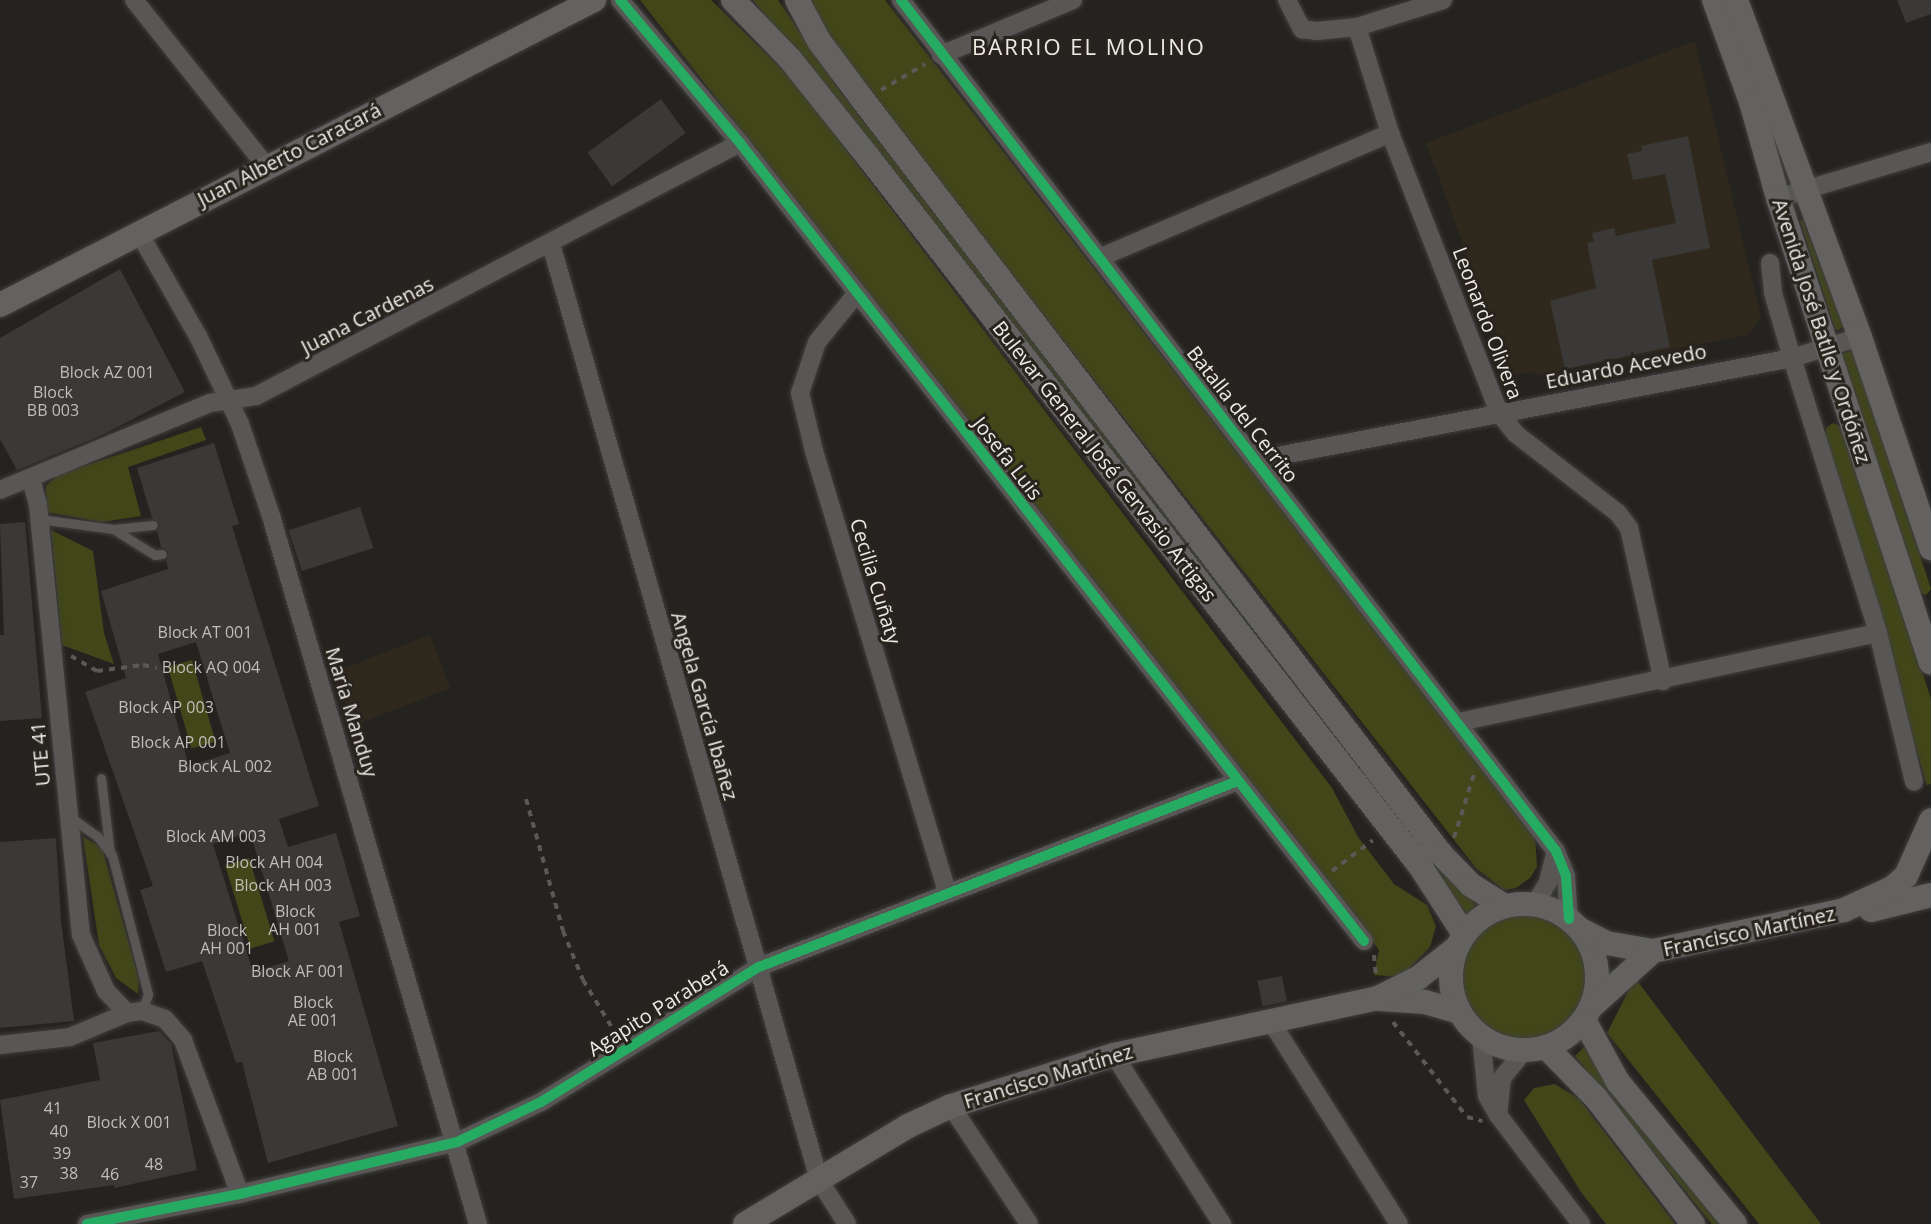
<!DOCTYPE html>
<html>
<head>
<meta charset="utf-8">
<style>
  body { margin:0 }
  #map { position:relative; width:1931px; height:1224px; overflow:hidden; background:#252320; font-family:"Open Sans",sans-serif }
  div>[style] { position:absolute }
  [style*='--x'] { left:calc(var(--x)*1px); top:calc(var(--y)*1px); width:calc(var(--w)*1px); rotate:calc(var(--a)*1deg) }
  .built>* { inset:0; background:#2f281d; transform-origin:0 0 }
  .green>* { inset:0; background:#414718; transform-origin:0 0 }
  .round { border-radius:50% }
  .building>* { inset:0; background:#3b3937; transform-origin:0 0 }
  .path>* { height:4px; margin-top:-2px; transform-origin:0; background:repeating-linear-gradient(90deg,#5b5957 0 6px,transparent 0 12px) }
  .roads { filter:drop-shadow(0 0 2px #403f3d) drop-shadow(0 0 2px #403f3d) }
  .lane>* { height:9px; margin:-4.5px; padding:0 4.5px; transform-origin:4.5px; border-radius:4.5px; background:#585756 }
  .street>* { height:18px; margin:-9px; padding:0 9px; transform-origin:9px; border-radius:9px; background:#585756 }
  .secondary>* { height:24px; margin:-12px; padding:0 12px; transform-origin:12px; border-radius:12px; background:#636261 }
  .secondary>.ring { margin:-12px; padding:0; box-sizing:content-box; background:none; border:24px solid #636261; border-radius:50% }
  .cycleway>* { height:10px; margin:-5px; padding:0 5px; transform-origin:5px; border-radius:5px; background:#26ab63 }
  span { translate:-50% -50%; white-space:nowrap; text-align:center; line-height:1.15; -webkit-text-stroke:6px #28241d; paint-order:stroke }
  .number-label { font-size:16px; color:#c0beba }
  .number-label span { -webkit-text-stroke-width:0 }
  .street-label { font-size:20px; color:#edeae6 }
  .neighbourhood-label { font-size:22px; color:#edeae6; letter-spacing:2px }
</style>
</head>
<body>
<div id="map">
  <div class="built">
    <i style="clip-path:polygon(1695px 41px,1761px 317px,1748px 335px,1537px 375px,1534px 372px,1518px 375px,1510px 372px,1426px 143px)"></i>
    <i style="left:430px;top:635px;width:57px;height:103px;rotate:69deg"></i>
  </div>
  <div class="green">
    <i style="clip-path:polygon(640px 0,711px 0,793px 80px,1332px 788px,1358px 837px,1394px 884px,1427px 905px,1436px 926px,1430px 947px,1401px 977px,1374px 975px,1379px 950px)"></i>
    <i style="clip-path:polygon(753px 0,778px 0,839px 90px,1476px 906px,1467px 914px,1029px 345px)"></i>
    <i style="clip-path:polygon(807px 0,885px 0,1535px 835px,1537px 867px,1530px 878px,1516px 888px,1504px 890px,1476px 868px,833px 46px)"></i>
    <i style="clip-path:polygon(1803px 220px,1843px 326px,1839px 330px,1835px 329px,1800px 221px)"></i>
    <i style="clip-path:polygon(1852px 350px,1931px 589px,1926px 595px,1919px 593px,1842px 354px)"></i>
    <i style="clip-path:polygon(1833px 423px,1844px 428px,1931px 699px,1931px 783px,1927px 786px,1824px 435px,1827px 427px)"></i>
    <i style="clip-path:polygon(201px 427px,206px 440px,128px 467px,141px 516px,102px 522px,47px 512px,46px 486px,58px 475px)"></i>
    <i style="clip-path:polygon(51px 530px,93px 551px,104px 633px,114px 664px,62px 645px)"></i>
    <i style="left:192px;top:660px;width:85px;height:25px;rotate:74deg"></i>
    <i style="clip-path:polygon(83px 837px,102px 848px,139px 980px,138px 994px,116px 978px,99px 945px)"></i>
    <i style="left:249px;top:858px;width:87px;height:25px;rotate:73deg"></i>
    <i class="round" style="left:1460px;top:915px;width:126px;height:126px"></i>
    <i style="clip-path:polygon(1635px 978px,1821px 1224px,1759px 1224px,1607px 1033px)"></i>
    <i style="clip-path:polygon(1584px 1047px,1642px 1125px,1724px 1224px,1712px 1224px,1575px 1056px)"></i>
    <i style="clip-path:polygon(1555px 1084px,1579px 1099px,1675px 1224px,1606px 1224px,1581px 1192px,1524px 1100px,1534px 1088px)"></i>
  </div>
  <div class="building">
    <i style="clip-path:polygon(1897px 0,1931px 0,1931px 14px,1906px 23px)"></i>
    <i style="left:661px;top:99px;width:42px;height:91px;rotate:54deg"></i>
    <i style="clip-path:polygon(1688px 136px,1710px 248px,1652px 260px,1670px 347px,1565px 369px,1550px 301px,1596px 288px,1587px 243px,1594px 241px,1592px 233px,1614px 228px,1616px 236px,1676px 223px,1665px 174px,1633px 180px,1627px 154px,1642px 151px,1641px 146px)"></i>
    <i style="clip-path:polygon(120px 269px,185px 392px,104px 434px,17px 470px,0 439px,0 338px)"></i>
    <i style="clip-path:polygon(evenodd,214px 443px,239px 524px,232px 526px,319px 806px,279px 819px,288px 847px,336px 833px,360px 916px,339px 922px,398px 1126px,268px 1163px,242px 1062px,236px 1063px,202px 961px,166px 972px,140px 890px,153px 886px,85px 692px,126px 678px,101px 591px,168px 569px,166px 560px,169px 552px,161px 547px,157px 531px,160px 524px,152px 518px,137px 468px,214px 443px,196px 642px,230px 753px,189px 766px,158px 654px,196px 642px,214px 443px,250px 832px,289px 961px,253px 972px,213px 844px,250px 832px)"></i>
    <i style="left:360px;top:507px;width:43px;height:75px;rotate:72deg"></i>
    <i style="clip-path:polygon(25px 522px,42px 718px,0 721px,0 635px,4px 635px,0 524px)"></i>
    <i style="clip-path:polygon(56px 838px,61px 921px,74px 1021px,0 1028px,0 842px)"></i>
    <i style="left:1282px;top:976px;width:26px;height:25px;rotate:79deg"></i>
    <i style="clip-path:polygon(159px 1031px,171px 1044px,197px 1170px,114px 1188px,114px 1185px,14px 1199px,0 1100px,100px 1080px,93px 1043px)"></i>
  </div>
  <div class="path">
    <i style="--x:881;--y:90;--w:51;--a:-30.6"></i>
    <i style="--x:71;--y:656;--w:30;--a:30"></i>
    <i style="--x:97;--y:671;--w:46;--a:-7.4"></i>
    <i style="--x:143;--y:665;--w:14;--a:12"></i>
    <i style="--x:526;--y:799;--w:137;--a:74.3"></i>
    <i style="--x:563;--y:931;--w:53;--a:67.8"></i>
    <i style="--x:583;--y:980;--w:63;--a:58.6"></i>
    <i style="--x:1454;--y:838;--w:67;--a:-72.6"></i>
    <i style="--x:1332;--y:871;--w:51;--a:-37.1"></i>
    <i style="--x:1374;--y:955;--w:23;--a:85"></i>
    <i style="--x:1393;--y:1022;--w:120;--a:52.1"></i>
    <i style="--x:1467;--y:1117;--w:16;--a:15"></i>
  </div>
  <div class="roads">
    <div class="lane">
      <i style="--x:39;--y:519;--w:75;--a:7.7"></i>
      <i style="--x:113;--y:529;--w:49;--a:31.8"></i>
      <i style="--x:155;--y:555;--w:7;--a:-8"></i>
      <i style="--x:113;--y:529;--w:40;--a:-5.7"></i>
      <i style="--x:101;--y:778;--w:76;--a:83.2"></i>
      <i style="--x:69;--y:816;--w:34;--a:36"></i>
      <i style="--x:97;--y:836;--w:24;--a:52"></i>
      <i style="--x:112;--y:855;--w:144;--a:75.5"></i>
      <i style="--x:148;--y:994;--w:18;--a:109"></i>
    </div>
    <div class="street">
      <i style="--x:134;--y:0;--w:212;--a:51.5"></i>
      <i style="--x:620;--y:0;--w:187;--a:50"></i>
      <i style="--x:740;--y:143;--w:1013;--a:51.98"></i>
      <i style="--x:901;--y:0;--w:1074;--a:52.42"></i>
      <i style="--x:1556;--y:851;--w:27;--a:68"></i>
      <i style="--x:1566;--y:876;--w:43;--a:86"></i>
      <i style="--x:1287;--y:0;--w:33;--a:63"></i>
      <i style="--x:1302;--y:29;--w:15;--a:8"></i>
      <i style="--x:1317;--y:31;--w:40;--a:-5.7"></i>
      <i style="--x:1357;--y:27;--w:90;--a:-17.4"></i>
      <i style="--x:1357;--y:27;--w:111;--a:72.7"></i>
      <i style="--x:1390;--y:133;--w:300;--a:68.7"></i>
      <i style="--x:1499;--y:413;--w:27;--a:51"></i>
      <i style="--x:1516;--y:434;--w:129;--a:37.8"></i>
      <i style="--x:1618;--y:513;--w:19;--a:54"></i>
      <i style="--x:1629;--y:528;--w:157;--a:77.5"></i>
      <i style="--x:941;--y:55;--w:143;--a:-22.6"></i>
      <i style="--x:1778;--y:198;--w:160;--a:-16.7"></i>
      <i style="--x:138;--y:231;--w:121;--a:60.3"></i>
      <i style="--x:198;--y:336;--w:98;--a:64.5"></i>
      <i style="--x:240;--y:424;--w:97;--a:71.4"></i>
      <i style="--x:271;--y:516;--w:738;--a:73.7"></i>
      <i style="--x:551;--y:244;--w:974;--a:74.02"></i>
      <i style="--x:819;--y:1180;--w:52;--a:57.5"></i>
      <i style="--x:1099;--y:258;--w:317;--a:-23.2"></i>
      <i style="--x:1770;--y:263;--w:30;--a:84"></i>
      <i style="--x:1773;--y:293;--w:68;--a:73.7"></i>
      <i style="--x:1792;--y:358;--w:288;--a:72.6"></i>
      <i style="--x:1878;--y:633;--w:153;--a:76.4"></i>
      <i style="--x:857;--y:293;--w:63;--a:129.2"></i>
      <i style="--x:817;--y:342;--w:54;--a:108.4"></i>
      <i style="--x:800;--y:393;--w:60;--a:76.4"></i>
      <i style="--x:814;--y:451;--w:461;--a:73.2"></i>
      <i style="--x:1257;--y:460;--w:545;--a:-10.79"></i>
      <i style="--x:1792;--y:358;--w:71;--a:-17.2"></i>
      <i style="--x:31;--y:479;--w:27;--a:75"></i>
      <i style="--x:38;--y:505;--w:432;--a:84.3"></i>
      <i style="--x:81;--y:935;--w:61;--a:65.9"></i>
      <i style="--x:106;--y:991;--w:30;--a:46"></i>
      <i style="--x:0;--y:490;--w:227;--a:-22.5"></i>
      <i style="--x:210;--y:403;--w:47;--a:-8.7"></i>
      <i style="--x:256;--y:396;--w:546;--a:-27.6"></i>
      <i style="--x:1459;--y:722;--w:428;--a:-12"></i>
      <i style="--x:1535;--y:904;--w:26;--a:-59"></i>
      <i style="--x:1548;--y:882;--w:32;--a:-76"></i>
      <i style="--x:1270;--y:1020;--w:241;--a:57.7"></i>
      <i style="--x:1481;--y:1037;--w:59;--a:84.2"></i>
      <i style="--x:1487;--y:1096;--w:22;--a:60"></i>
      <i style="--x:1498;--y:1115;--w:137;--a:52.7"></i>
      <i style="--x:0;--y:1045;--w:70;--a:-6.5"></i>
      <i style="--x:70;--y:1037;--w:62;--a:-22.8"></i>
      <i style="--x:127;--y:1013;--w:15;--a:-8"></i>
      <i style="--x:142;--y:1011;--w:24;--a:19"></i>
      <i style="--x:165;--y:1019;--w:28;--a:49"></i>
      <i style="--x:183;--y:1040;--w:164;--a:69.7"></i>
      <i style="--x:1114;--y:1055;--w:201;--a:57.4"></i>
      <i style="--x:951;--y:1106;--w:141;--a:56.5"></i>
      <i style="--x:1498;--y:1115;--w:37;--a:-84"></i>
      <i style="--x:1502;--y:1078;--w:35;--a:-51"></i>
      <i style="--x:87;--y:1224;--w:156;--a:-11.1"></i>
      <i style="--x:240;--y:1194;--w:223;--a:-13.5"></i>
      <i style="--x:457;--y:1142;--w:93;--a:-25.5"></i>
      <i style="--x:541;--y:1102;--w:256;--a:-31.8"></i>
      <i style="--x:759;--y:967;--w:514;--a:-21.22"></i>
    </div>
    <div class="secondary">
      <i style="--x:733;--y:0;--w:82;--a:46"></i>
      <i style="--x:790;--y:59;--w:127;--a:51.4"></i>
      <i style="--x:869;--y:158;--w:897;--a:52.11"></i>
      <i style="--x:1420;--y:866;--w:81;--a:57.1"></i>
      <i style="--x:797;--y:0;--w:47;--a:61.8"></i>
      <i style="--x:819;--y:41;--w:74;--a:53.3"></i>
      <i style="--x:863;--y:100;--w:950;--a:52.53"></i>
      <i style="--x:1441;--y:854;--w:43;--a:45.9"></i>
      <i style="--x:1471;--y:885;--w:40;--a:32"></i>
      <i style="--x:1714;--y:0;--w:109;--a:70.1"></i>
      <i style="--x:1751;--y:102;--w:100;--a:74.3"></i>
      <i style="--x:1778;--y:198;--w:489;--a:71.8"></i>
      <i style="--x:1736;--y:0;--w:359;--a:69.8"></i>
      <i style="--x:1860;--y:337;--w:223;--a:71.4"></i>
      <i style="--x:0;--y:305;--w:668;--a:-27.18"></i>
      <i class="ring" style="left:1451px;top:904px;width:122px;height:122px"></i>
      <i style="--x:1871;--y:910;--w:62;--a:-14"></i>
      <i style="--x:1581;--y:930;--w:28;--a:27"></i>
      <i style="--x:1606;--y:943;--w:48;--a:9.7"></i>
      <i style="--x:1653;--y:951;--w:195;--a:-12.1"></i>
      <i style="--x:1844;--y:910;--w:53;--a:-24.6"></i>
      <i style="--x:1892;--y:888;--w:18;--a:-41"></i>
      <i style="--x:1906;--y:876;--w:61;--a:-65.9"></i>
      <i style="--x:1380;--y:999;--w:45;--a:3.8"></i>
      <i style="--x:1425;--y:1002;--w:35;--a:16"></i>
      <i style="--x:1592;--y:1006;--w:82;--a:-42"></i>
      <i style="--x:1584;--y:1020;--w:71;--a:61.3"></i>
      <i style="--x:1618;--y:1082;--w:184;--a:50.5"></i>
      <i style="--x:1546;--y:1047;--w:71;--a:45.6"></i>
      <i style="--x:1596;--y:1098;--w:159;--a:52.4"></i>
      <i style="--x:745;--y:1224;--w:190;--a:-31"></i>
      <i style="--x:908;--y:1126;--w:47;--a:-24.9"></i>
      <i style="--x:951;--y:1106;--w:171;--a:-17.4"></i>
      <i style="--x:1114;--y:1055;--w:270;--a:-12.2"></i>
      <i style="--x:1378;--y:998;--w:45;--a:-26.6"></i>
      <i style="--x:1418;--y:978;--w:48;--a:-38.3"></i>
    </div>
  </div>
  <div class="cycleway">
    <i style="--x:620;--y:0;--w:187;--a:50"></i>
    <i style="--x:740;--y:143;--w:1013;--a:51.98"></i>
    <i style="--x:901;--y:0;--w:1074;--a:52.42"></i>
    <i style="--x:1556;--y:851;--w:27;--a:68"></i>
    <i style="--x:1566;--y:876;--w:43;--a:86"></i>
    <i style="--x:87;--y:1224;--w:156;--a:-11.1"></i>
    <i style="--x:240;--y:1194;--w:223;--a:-13.5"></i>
    <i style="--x:457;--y:1142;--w:93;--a:-25.5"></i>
    <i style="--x:541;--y:1102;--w:256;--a:-31.8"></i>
    <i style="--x:759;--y:967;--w:514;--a:-21.22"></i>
  </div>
  <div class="number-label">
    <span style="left:107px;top:372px">Block AZ 001</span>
    <span style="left:53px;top:401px">Block<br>BB 003</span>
    <span style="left:205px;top:632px">Block AT 001</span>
    <span style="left:211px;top:667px">Block AQ 004</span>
    <span style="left:166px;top:707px">Block AP 003</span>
    <span style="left:178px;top:742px">Block AP 001</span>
    <span style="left:225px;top:766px">Block AL 002</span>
    <span style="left:216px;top:836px">Block AM 003</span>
    <span style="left:274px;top:862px">Block AH 004</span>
    <span style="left:283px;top:885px">Block AH 003</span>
    <span style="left:295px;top:920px">Block<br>AH 001</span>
    <span style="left:227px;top:939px">Block<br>AH 001</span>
    <span style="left:298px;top:971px">Block AF 001</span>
    <span style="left:313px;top:1011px">Block<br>AE 001</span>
    <span style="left:333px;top:1065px">Block<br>AB 001</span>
    <span style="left:53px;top:1108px">41</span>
    <span style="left:129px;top:1122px">Block X 001</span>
    <span style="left:59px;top:1131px">40</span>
    <span style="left:62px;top:1153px">39</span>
    <span style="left:154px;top:1164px">48</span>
    <span style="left:69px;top:1173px">38</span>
    <span style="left:110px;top:1174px">46</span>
    <span style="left:29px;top:1182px">37</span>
  </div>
  <div class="street-label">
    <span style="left:289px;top:154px;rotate:-27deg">Juan Alberto Caracará</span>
    <span style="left:367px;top:315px;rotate:-27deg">Juana Cardenas</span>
    <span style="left:1488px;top:323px;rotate:69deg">Leonardo Olivera</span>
    <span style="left:1822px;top:331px;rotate:72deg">Avenida José Batlle y Ordóñez</span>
    <span style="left:1626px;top:366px;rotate:-11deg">Eduardo Acevedo</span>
    <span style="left:1243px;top:414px;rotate:52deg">Batalla del Cerrito</span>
    <span style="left:1008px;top:458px;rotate:52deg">Josefa Luis</span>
    <span style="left:1105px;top:461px;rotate:52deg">Bulevar General José Gervasio Artigas</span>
    <span style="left:876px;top:581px;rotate:73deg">Cecilia Cuñaty</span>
    <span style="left:705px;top:706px;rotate:74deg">Angela García Ibañez</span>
    <span style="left:352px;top:712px;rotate:73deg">María Manduy</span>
    <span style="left:40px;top:754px;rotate:-95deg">UTE 41</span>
    <span style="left:1749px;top:931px;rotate:-12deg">Francisco Martínez</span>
    <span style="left:658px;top:1008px;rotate:-32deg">Agapito Paraberá</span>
    <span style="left:1048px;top:1076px;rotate:-17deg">Francisco Martínez</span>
  </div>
  <div class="neighbourhood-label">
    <span style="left:1089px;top:47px">BARRIO EL MOLINO</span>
  </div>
</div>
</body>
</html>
